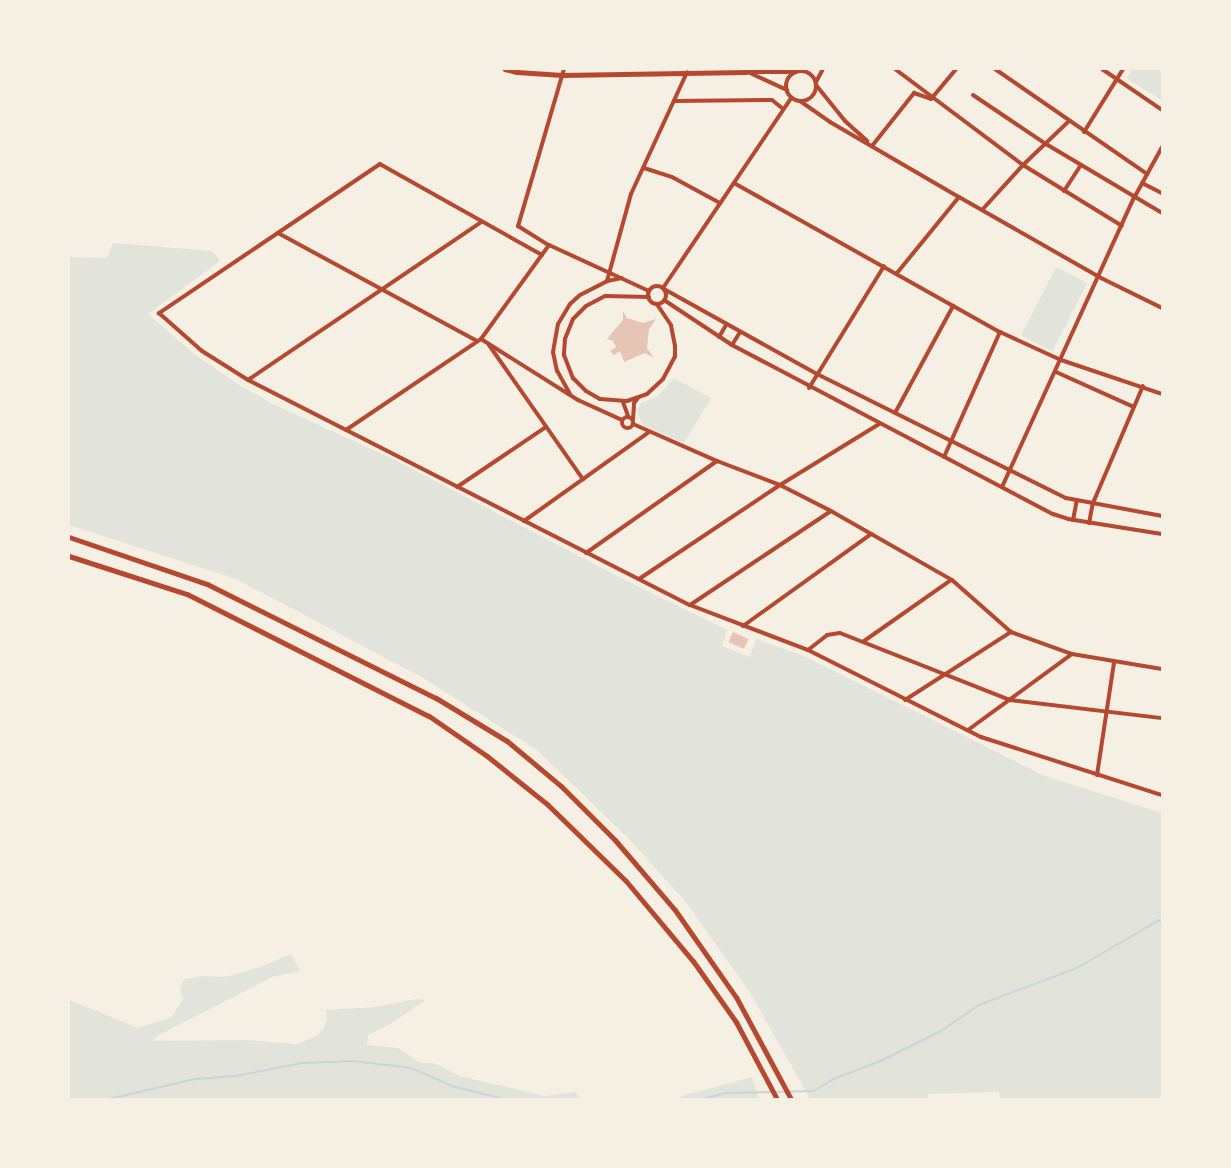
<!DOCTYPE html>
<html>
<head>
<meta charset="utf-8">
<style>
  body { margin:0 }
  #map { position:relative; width:1231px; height:1168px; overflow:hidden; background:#f6efe4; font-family:"Exo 2",sans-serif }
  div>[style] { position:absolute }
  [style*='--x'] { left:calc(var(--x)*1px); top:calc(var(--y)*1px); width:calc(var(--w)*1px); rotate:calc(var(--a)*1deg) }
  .green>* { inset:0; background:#e2e4dc; transform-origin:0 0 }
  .stream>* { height:2px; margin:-1px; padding:0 1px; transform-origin:1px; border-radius:1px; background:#c9d6d2 }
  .building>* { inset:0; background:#e6c5b7; transform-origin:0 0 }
  .minor>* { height:4px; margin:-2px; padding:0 2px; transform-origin:2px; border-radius:2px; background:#b5482f }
  .minor>.ring { margin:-2px; padding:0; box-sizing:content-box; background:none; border:4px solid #b5482f; border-radius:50% }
  .tertiary>* { height:4.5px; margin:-2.25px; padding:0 2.25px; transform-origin:2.25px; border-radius:2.25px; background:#b5482f }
  .secondary>* { height:5px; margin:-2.5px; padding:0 2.5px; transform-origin:2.5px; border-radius:2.5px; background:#b5482f }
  span { translate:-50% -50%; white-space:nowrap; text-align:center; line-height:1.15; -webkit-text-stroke:5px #f6efe4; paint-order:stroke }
  .frame { position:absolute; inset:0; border:70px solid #f6efe4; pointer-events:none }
</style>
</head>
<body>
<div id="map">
  <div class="green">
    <i style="clip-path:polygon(1132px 69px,1162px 69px,1162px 100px,1127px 79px)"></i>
    <i style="clip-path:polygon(113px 243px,212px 251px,220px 261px,148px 314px,193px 353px,239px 385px,273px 404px,393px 459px,625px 580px,727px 630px,722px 646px,750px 657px,756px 639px,804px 656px,1045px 776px,1162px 813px,1162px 1099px,1000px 1099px,999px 1092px,928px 1094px,928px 1099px,810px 1099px,751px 994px,685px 901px,629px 839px,537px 750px,425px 679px,236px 579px,69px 525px,69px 257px,107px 258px)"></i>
    <i style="left:1056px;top:267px;width:35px;height:77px;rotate:27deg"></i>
    <i style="clip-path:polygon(674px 378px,711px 398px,684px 443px,643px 425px,637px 412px,641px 403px,658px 396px)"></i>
    <i style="clip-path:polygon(291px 954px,300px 971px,272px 977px,159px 1035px,152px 1041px,246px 1040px,297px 1044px,316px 1036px,323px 1029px,327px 1020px,326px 1010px,376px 1007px,416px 999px,425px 1000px,394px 1022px,368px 1035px,367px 1045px,398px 1048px,420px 1063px,434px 1063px,460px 1076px,545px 1096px,575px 1092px,581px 1099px,69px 1099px,69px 1000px,138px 1028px,172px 1017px,183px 999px,180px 989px,184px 979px,204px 976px,225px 977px,260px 967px)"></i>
    <i style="clip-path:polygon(752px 1077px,759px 1099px,675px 1099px,682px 1096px)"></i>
  </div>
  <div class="stream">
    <i style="--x:109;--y:1099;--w:88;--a:-13.1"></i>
    <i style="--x:195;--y:1079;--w:41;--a:-4.2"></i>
    <i style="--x:236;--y:1076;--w:67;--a:-11.1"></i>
    <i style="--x:302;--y:1063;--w:51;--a:-2.2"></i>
    <i style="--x:353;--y:1061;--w:58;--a:6.9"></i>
    <i style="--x:411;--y:1068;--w:48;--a:23.4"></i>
    <i style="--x:455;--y:1087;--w:51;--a:13.5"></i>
    <i style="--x:703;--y:1099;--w:24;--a:-15"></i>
    <i style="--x:726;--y:1093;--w:88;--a:-1.3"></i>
    <i style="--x:814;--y:1091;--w:22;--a:-32"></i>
    <i style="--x:833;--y:1079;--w:51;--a:-20.6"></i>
    <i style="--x:881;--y:1061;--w:67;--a:-26.6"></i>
    <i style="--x:941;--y:1031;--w:46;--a:-34.4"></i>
    <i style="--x:979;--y:1005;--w:105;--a:-20.7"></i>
    <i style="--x:1077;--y:968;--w:95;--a:-30.3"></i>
    <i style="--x:1159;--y:920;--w:3;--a:18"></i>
  </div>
  <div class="building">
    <i style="clip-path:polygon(623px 311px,627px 318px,643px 323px,656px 319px,649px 329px,647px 348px,654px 358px,645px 353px,624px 362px,620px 351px,614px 355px,610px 351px,616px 347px,613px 341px,607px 339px,623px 320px)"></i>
    <i style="left:733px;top:632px;width:17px;height:11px;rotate:24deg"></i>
  </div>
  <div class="minor">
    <i style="--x:564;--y:69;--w:164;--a:106.3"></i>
    <i style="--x:518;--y:226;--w:36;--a:32"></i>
    <i style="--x:549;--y:245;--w:110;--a:24.7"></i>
    <i style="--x:895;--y:69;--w:160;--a:36.9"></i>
    <i style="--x:1023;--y:165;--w:116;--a:31.6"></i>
    <i style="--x:995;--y:69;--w:185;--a:34.6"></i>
    <i style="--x:1102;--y:69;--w:73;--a:34.3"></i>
    <i class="ring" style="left:786px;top:71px;width:26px;height:26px"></i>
    <i style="--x:746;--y:72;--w:50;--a:0"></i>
    <i style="--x:750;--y:73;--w:41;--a:24.7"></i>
    <i style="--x:816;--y:82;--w:15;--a:-62"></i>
    <i style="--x:816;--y:85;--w:46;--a:51.1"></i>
    <i style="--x:845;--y:121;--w:30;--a:42"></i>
    <i style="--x:973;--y:95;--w:88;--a:33.9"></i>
    <i style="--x:1046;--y:144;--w:135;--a:30.7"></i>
    <i style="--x:674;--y:101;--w:98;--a:-0.6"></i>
    <i style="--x:772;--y:100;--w:14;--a:39"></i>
    <i style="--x:800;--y:101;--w:37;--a:35"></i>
    <i style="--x:830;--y:122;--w:149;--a:30.2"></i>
    <i style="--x:959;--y:197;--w:161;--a:29.7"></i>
    <i style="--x:1099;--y:277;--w:70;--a:26.2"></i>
    <i style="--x:1084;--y:132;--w:74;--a:-58.2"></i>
    <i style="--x:872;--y:146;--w:68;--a:-51.6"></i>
    <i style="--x:914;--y:93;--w:18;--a:19"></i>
    <i style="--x:931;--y:99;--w:39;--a:-50"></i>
    <i style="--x:644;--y:168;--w:29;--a:18"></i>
    <i style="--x:672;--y:177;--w:55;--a:28.4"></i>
    <i style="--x:734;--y:183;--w:305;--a:29.3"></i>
    <i style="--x:1000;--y:332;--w:67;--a:24.7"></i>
    <i style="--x:1061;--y:360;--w:107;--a:18.6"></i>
    <i style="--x:1142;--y:183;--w:22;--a:27"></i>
    <i style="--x:1064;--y:191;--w:31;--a:-57"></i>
    <i style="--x:982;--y:210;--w:61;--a:-47.7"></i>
    <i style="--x:1023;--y:165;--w:62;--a:-43.7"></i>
    <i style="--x:278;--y:233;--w:226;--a:28.5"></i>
    <i style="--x:542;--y:255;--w:186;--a:-150.7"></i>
    <i style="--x:380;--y:164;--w:267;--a:146"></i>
    <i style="--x:159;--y:313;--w:57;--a:41.5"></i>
    <i style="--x:202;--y:351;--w:54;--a:32.2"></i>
    <i style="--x:248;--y:380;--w:496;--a:27"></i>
    <i style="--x:690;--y:605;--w:126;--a:20.9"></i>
    <i style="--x:808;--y:650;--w:194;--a:26.7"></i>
    <i style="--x:981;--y:737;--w:190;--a:17.8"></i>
    <i style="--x:897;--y:273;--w:98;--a:-50.8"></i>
    <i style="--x:607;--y:281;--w:90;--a:-74.6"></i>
    <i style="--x:631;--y:194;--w:134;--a:-65.3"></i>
    <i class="ring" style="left:648px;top:286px;width:14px;height:14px"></i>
    <i style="--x:663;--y:288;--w:230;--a:-56"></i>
    <i style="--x:664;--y:289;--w:175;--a:29.1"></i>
    <i style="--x:817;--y:374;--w:278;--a:26.5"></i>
    <i style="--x:1066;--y:498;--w:98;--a:10.6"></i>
    <i style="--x:649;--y:297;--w:44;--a:-178.7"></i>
    <i style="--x:605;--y:296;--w:21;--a:152"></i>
    <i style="--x:586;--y:306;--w:18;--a:135"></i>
    <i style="--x:573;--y:319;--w:22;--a:112"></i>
    <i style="--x:565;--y:339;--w:16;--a:94"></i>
    <i style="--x:564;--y:355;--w:25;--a:69"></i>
    <i style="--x:573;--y:378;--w:18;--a:45"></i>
    <i style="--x:586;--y:391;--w:16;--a:30"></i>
    <i style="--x:600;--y:399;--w:27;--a:4"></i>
    <i style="--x:627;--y:401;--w:21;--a:-19"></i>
    <i style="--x:647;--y:394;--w:22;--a:-43"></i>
    <i style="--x:663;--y:379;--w:26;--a:-62"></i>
    <i style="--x:675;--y:356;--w:10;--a:-90"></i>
    <i style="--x:675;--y:346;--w:21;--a:-101"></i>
    <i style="--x:671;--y:325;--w:25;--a:-124"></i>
    <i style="--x:664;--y:300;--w:82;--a:33.5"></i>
    <i style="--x:732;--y:345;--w:363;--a:27.8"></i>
    <i style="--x:1053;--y:514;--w:16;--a:18"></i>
    <i style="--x:1068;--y:519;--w:95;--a:9.1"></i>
    <i style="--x:719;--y:337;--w:14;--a:-60"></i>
    <i style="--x:481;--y:339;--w:115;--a:32.2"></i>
    <i style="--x:578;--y:400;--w:48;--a:24.4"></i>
    <i style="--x:489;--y:345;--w:164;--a:55"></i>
    <i style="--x:732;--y:345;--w:15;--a:-58"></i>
    <i style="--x:1056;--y:372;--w:85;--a:24.2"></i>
    <i style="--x:248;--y:380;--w:282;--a:-34.1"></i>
    <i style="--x:809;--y:388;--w:143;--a:-58.4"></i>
    <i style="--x:570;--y:394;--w:26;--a:-119"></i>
    <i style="--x:557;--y:371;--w:19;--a:-102"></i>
    <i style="--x:553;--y:352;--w:28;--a:-80"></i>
    <i style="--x:558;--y:324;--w:23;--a:-59"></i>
    <i style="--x:570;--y:304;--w:13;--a:-42"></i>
    <i style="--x:580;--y:295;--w:30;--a:-27"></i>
    <i style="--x:607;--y:281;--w:15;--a:-11"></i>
    <i style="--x:623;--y:402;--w:15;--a:70"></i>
    <i style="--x:895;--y:413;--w:122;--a:-61.5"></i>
    <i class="ring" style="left:621.5px;top:416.5px;width:7px;height:7px"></i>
    <i style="--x:633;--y:419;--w:16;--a:-86"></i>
    <i style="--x:634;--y:403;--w:6;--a:-51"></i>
    <i style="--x:633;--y:424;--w:92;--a:23.8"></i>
    <i style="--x:717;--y:461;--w:67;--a:20.9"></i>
    <i style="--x:780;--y:485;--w:57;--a:27"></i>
    <i style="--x:831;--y:511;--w:139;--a:29.7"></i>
    <i style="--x:952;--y:580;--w:79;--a:41.4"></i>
    <i style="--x:1011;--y:632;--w:65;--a:19.8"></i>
    <i style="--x:1072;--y:654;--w:91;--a:9.5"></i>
    <i style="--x:346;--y:430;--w:163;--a:-34"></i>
    <i style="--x:481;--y:339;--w:116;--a:-54.1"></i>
    <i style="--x:944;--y:457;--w:137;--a:-65.9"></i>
    <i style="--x:457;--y:487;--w:107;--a:-34"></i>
    <i style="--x:1002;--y:487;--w:318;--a:-65.5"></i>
    <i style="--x:1134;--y:198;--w:58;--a:-61.2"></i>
    <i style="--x:1073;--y:520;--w:20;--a:-79"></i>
    <i style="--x:524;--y:521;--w:152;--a:-35.4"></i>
    <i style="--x:1089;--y:523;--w:20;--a:-79"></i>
    <i style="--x:1093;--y:503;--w:127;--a:-66.9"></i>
    <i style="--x:586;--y:553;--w:160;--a:-35.1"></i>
    <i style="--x:639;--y:579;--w:169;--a:-33.7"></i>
    <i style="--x:780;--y:485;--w:116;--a:-31.6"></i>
    <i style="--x:690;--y:605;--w:169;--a:-33.7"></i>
    <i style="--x:743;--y:626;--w:158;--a:-35.7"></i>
    <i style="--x:864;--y:641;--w:106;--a:-35"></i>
    <i style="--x:808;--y:650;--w:24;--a:-38"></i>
    <i style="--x:827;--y:635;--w:13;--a:-9"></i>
    <i style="--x:840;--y:633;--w:183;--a:21.5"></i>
    <i style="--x:1010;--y:700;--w:153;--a:6.8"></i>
    <i style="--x:905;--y:700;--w:126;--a:-32.7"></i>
    <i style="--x:968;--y:730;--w:129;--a:-36.2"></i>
    <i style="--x:1097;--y:775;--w:114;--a:-81.4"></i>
  </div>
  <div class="tertiary">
    <i style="--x:505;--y:69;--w:12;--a:14"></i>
    <i style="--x:517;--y:72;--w:45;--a:3.8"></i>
    <i style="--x:562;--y:75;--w:184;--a:-0.9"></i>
  </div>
  <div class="secondary">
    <i style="--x:69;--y:537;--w:146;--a:18.8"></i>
    <i style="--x:207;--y:584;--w:256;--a:26.5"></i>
    <i style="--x:436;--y:698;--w:83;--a:31.2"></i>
    <i style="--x:507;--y:741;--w:70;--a:39.8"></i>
    <i style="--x:561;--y:786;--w:76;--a:45"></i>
    <i style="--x:615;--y:840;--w:92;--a:49.4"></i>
    <i style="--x:675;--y:910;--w:106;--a:55"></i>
    <i style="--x:736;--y:997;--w:116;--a:61.7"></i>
    <i style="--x:69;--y:556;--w:124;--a:17.9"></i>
    <i style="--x:187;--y:594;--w:271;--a:26.8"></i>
    <i style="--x:429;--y:716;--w:70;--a:34.6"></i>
    <i style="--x:487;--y:756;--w:77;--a:38.7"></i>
    <i style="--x:547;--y:804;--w:110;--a:44.3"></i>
    <i style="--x:626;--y:881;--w:104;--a:50.1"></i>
    <i style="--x:693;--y:961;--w:75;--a:54.8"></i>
    <i style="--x:736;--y:1022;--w:87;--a:62"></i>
  </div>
  <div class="frame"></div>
</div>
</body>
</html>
